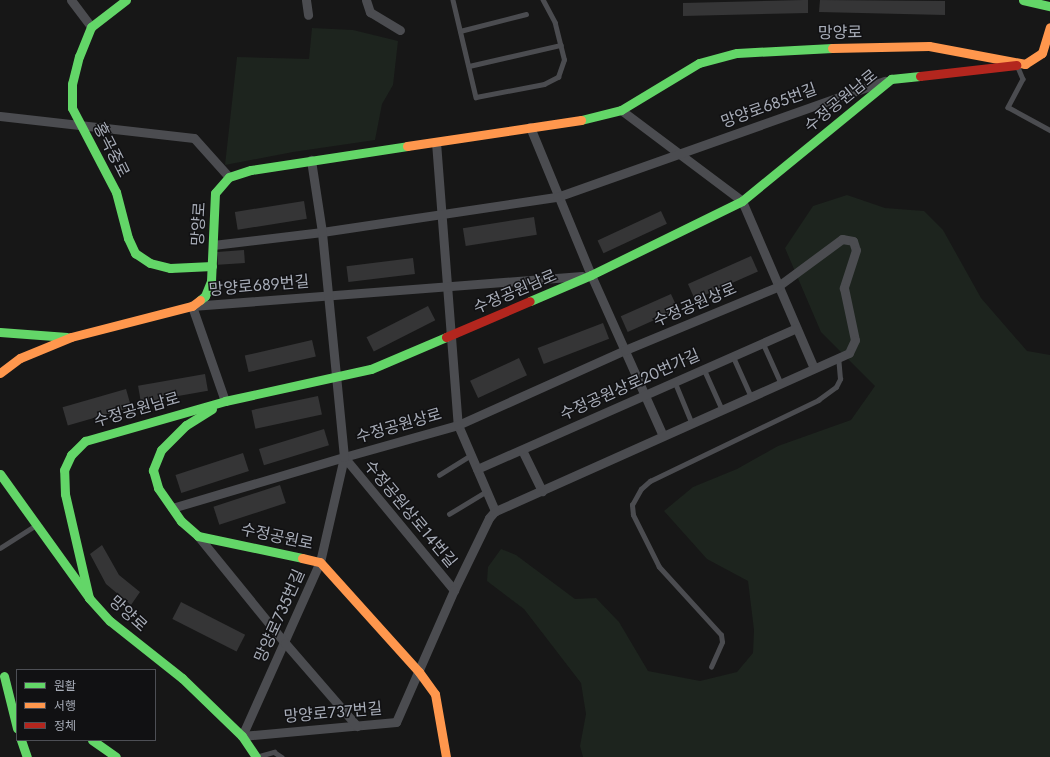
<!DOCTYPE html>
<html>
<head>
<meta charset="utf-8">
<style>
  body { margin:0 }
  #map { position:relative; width:1050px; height:757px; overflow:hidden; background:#171717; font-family:Jost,"Noto Sans KR",sans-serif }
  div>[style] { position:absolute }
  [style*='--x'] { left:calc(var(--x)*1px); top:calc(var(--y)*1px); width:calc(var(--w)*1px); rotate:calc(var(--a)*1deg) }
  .green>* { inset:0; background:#1d241e }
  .building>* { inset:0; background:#353536; transform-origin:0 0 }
  .lane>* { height:4.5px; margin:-2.25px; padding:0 2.25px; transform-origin:2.25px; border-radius:2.25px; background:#4b4c50 }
  .street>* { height:9px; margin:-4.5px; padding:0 4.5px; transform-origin:4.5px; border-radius:4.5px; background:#4b4c50 }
  .fast>* { height:9px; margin:-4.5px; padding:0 4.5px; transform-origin:4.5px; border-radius:4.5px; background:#63d668 }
  .slow>* { height:9px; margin:-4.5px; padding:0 4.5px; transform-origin:4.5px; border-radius:4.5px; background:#ff974d }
  .jam>* { height:9px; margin:-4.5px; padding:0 4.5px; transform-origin:4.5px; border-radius:4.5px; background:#b3261e }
  span { translate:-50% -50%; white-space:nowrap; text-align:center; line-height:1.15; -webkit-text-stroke:3px #111113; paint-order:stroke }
  .street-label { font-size:16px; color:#a8adb8 }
  .legend { position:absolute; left:16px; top:669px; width:140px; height:72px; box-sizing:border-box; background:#111113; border:1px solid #4d4f55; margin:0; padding:5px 7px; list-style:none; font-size:12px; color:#a8adb8 }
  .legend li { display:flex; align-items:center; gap:8px; height:20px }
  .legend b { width:20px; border:1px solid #4d4f55 }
</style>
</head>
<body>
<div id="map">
  <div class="green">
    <i style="clip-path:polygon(312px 28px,353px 30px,398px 41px,393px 85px,382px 104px,375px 140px,293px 152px,225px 165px,237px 57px,309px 59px)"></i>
    <i style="clip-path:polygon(847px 195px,885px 208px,924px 211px,943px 230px,981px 298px,1027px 351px,1050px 355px,1050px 757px,583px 757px,580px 746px,586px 714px,581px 683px,524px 609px,487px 581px,488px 567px,501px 549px,516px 555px,575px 599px,596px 598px,619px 622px,648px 671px,700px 681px,737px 672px,753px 653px,754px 630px,748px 581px,707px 559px,664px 511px,693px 487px,737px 469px,778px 446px,851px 420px,875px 386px,821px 332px,785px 248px,813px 206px)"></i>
  </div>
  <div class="building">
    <i style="clip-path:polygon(803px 0,808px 0,808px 13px,683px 16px,683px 3px)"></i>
    <i style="clip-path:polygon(820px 0,945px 1px,945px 15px,819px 12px)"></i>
    <i style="left:304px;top:201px;width:18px;height:70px;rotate:81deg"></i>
    <i style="left:661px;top:211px;width:14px;height:70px;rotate:65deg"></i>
    <i style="left:534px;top:217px;width:18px;height:72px;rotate:81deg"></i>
    <i style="left:244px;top:250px;width:13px;height:27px;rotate:86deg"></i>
    <i style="left:751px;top:256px;width:17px;height:69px;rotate:66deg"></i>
    <i style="left:413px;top:258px;width:16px;height:67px;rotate:83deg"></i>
    <i style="left:671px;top:294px;width:17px;height:55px;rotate:66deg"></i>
    <i style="left:428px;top:306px;width:16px;height:69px;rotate:63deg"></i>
    <i style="left:603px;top:323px;width:17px;height:70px;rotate:69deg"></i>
    <i style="left:312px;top:340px;width:17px;height:69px;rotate:77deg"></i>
    <i style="left:519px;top:358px;width:19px;height:54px;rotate:65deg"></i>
    <i style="left:205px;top:374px;width:17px;height:68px;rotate:80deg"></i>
    <i style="left:126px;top:389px;width:19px;height:66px;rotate:74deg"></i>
    <i style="left:318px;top:396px;width:19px;height:68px;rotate:78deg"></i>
    <i style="left:324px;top:429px;width:17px;height:68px;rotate:73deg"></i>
    <i style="left:243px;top:453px;width:19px;height:71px;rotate:72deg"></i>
    <i style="left:280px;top:485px;width:19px;height:70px;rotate:72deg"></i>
    <i style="clip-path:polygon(102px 545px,119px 575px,140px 592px,131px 605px,106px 584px,90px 554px)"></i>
    <i style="left:181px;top:602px;width:72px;height:19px;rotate:27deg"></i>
  </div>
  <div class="lane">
    <i style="--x:453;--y:0;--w:100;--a:76.7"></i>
    <i style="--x:476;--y:97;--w:69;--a:-10.8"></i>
    <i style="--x:544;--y:84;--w:16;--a:-27"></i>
    <i style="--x:558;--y:77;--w:18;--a:-71"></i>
    <i style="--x:564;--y:60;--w:38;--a:-104"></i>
    <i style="--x:555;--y:23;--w:26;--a:-118"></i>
    <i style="--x:460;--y:31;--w:68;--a:-14.4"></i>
    <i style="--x:1017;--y:65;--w:15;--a:67"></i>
    <i style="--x:1023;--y:79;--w:32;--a:118"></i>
    <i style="--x:1008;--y:107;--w:48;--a:28.7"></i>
    <i style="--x:469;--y:66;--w:94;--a:-12.9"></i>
    <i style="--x:763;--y:343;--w:44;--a:65.8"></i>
    <i style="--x:733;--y:356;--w:44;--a:65.8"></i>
    <i style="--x:704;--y:369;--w:44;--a:65.8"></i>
    <i style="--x:675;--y:382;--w:44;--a:67.5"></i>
    <i style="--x:439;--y:475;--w:38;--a:-32"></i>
    <i style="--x:449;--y:514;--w:44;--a:-31.2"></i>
    <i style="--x:0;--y:548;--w:43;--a:-32.6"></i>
    <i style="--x:711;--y:667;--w:27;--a:-66"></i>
    <i style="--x:722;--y:642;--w:7;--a:-98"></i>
    <i style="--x:721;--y:635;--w:92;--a:-132.4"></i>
    <i style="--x:659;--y:567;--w:58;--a:-116.6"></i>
    <i style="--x:633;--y:515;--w:10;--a:-96"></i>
    <i style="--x:632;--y:505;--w:18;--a:-61"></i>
    <i style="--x:641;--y:489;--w:12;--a:-42"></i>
    <i style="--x:650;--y:481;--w:187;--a:-25.7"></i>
    <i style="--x:818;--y:400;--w:22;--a:-36"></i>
    <i style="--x:836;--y:387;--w:9;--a:-63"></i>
    <i style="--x:840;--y:379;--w:22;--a:-95"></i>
    <i style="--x:256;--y:757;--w:19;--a:-16"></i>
    <i style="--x:274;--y:752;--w:9;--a:32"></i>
  </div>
  <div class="street">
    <i style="--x:71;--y:0;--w:34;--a:53"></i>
    <i style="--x:306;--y:0;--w:15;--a:82"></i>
    <i style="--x:366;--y:0;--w:13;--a:72"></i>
    <i style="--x:370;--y:12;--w:35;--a:31"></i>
    <i style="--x:621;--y:110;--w:151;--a:36.9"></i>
    <i style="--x:742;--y:201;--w:182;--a:66.7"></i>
    <i style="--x:0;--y:116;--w:195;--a:6.5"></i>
    <i style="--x:194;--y:138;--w:52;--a:48.1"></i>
    <i style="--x:530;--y:127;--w:160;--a:67.6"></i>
    <i style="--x:591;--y:275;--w:176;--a:65.9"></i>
    <i style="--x:436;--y:142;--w:284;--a:85.6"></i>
    <i style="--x:458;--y:425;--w:94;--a:66.7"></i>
    <i style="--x:213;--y:245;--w:110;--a:-6.8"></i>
    <i style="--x:322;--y:232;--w:238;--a:-8.5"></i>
    <i style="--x:557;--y:197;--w:348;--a:-19.5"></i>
    <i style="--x:225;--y:401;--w:101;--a:-109.2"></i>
    <i style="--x:192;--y:306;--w:391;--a:-4.4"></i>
    <i style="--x:522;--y:450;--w:46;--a:64"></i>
    <i style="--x:344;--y:457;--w:173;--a:50.4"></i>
    <i style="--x:477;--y:469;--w:349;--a:-23.8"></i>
    <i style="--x:172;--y:508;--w:179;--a:-16.5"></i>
    <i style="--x:344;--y:457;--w:118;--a:-15.7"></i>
    <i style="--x:458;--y:425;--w:183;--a:-24.2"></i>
    <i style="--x:625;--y:350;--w:165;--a:-22.5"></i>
    <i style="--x:777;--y:287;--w:81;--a:-36.4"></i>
    <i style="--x:842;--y:239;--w:11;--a:10"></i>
    <i style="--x:853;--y:241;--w:9;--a:72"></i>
    <i style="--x:856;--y:250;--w:40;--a:108"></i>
    <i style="--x:844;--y:288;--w:53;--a:78.1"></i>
    <i style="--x:855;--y:340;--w:14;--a:115"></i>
    <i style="--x:849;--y:353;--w:388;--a:155.9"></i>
    <i style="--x:495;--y:511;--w:9;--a:131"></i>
    <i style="--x:489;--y:518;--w:80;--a:115.9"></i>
    <i style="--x:454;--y:590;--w:144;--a:113.7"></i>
    <i style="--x:396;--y:722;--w:155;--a:174.8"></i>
    <i style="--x:242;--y:736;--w:191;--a:-65.9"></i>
    <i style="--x:320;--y:562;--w:108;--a:-77.1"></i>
    <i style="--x:344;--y:457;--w:226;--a:-95.6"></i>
    <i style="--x:322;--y:232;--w:73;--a:-98.7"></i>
    <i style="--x:198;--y:536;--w:138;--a:50.9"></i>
    <i style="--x:285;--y:643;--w:110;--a:49.1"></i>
  </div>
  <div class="fast">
    <i style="--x:126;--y:0;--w:44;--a:142.4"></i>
    <i style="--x:91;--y:27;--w:31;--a:112"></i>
    <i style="--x:79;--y:56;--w:29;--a:104"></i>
    <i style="--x:72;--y:84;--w:24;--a:90"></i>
    <i style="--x:72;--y:108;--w:95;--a:62.4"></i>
    <i style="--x:116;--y:192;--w:48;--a:75.4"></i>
    <i style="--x:128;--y:238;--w:17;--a:65"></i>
    <i style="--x:135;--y:253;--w:18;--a:34"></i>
    <i style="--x:150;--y:263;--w:21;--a:14"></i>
    <i style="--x:170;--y:268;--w:42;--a:-2.7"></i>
    <i style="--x:1023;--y:0;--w:28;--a:13"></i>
    <i style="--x:581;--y:120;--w:41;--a:-14"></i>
    <i style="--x:621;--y:110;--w:91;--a:-31.1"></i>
    <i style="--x:699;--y:63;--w:39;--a:-15"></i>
    <i style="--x:737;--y:53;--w:95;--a:-3"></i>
    <i style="--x:200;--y:300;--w:6;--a:-39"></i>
    <i style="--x:205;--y:296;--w:16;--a:-68"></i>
    <i style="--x:211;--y:281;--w:88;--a:-87.4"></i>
    <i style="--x:215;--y:193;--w:21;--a:-49"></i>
    <i style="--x:229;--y:177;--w:23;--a:-18"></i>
    <i style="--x:251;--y:170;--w:158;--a:-8.7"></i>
    <i style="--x:530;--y:301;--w:66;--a:-23.1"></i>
    <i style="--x:591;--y:275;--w:168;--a:-26.1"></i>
    <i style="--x:742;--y:201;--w:193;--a:-39.3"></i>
    <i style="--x:891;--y:79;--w:29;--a:-6"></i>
    <i style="--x:0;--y:332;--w:67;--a:4.3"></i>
    <i style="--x:212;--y:409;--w:31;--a:148"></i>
    <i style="--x:186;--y:425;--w:35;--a:135"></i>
    <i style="--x:161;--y:450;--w:22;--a:112"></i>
    <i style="--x:153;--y:470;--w:19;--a:74"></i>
    <i style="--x:158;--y:488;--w:40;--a:55.1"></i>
    <i style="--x:181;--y:521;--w:23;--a:41"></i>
    <i style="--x:198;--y:536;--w:106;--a:11.9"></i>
    <i style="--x:0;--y:474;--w:153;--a:54.3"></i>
    <i style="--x:89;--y:598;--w:31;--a:48"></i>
    <i style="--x:110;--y:621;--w:92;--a:38.4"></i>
    <i style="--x:182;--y:678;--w:83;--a:44"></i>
    <i style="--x:242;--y:736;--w:25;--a:56"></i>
    <i style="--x:89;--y:598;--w:107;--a:-103"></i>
    <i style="--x:65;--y:494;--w:24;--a:-92"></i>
    <i style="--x:64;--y:470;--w:17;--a:-65"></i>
    <i style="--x:71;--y:455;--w:20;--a:-45"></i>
    <i style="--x:85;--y:441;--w:146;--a:-15.9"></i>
    <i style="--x:225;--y:401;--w:149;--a:-12.4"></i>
    <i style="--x:371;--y:369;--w:82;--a:-23.1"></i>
    <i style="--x:4;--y:676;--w:54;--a:76"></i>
    <i style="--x:21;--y:740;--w:18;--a:71"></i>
    <i style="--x:92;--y:740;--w:29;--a:35"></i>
  </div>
  <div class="slow">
    <i style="--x:832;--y:48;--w:97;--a:-1.2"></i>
    <i style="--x:929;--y:46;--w:98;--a:10.6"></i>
    <i style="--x:1025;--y:64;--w:20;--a:-33"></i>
    <i style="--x:1042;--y:53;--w:27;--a:-73"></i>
    <i style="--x:407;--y:146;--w:176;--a:-8.5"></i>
    <i style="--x:0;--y:373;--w:25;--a:-37"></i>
    <i style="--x:20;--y:358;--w:55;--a:-22.4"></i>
    <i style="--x:71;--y:337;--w:125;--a:-14.4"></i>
    <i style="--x:192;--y:306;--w:10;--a:-37"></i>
    <i style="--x:302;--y:558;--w:18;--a:13"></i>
    <i style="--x:320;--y:562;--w:148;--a:48"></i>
    <i style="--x:419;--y:672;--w:27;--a:54"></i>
    <i style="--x:435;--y:694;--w:64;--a:80.1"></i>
  </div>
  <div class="jam">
    <i style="--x:920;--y:76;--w:97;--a:-6.5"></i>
    <i style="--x:446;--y:337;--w:91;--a:-23.2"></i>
  </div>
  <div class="street-label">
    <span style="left:840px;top:33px;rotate:-1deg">망양로</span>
    <span style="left:841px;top:101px;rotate:-39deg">수정공원남로</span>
    <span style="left:769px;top:106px;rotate:-20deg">망양로685번길</span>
    <span style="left:111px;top:150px;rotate:63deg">홍곡중로</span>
    <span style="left:199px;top:224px;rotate:-87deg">망양로</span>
    <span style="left:259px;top:286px;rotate:-5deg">망양로689번길</span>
    <span style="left:515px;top:292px;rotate:-23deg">수정공원남로</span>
    <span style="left:695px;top:305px;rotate:-23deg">수정공원상로</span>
    <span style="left:630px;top:385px;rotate:-24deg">수정공원상로20번가길</span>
    <span style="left:137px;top:410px;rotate:-16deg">수정공원남로</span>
    <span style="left:399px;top:426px;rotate:-16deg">수정공원상로</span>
    <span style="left:410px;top:514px;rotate:50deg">수정공원상로14번길</span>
    <span style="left:277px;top:537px;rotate:12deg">수정공원로</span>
    <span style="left:128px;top:614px;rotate:42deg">망양로</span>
    <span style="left:280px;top:616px;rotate:-66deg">망양로735번길</span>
    <span style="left:333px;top:713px;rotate:-5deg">망양로737번길</span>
  </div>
  <ul class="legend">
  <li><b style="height:5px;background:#63d668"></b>원활</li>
  <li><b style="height:5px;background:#ff974d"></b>서행</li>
  <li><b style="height:5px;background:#b3261e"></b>정체</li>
  </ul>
</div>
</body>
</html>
